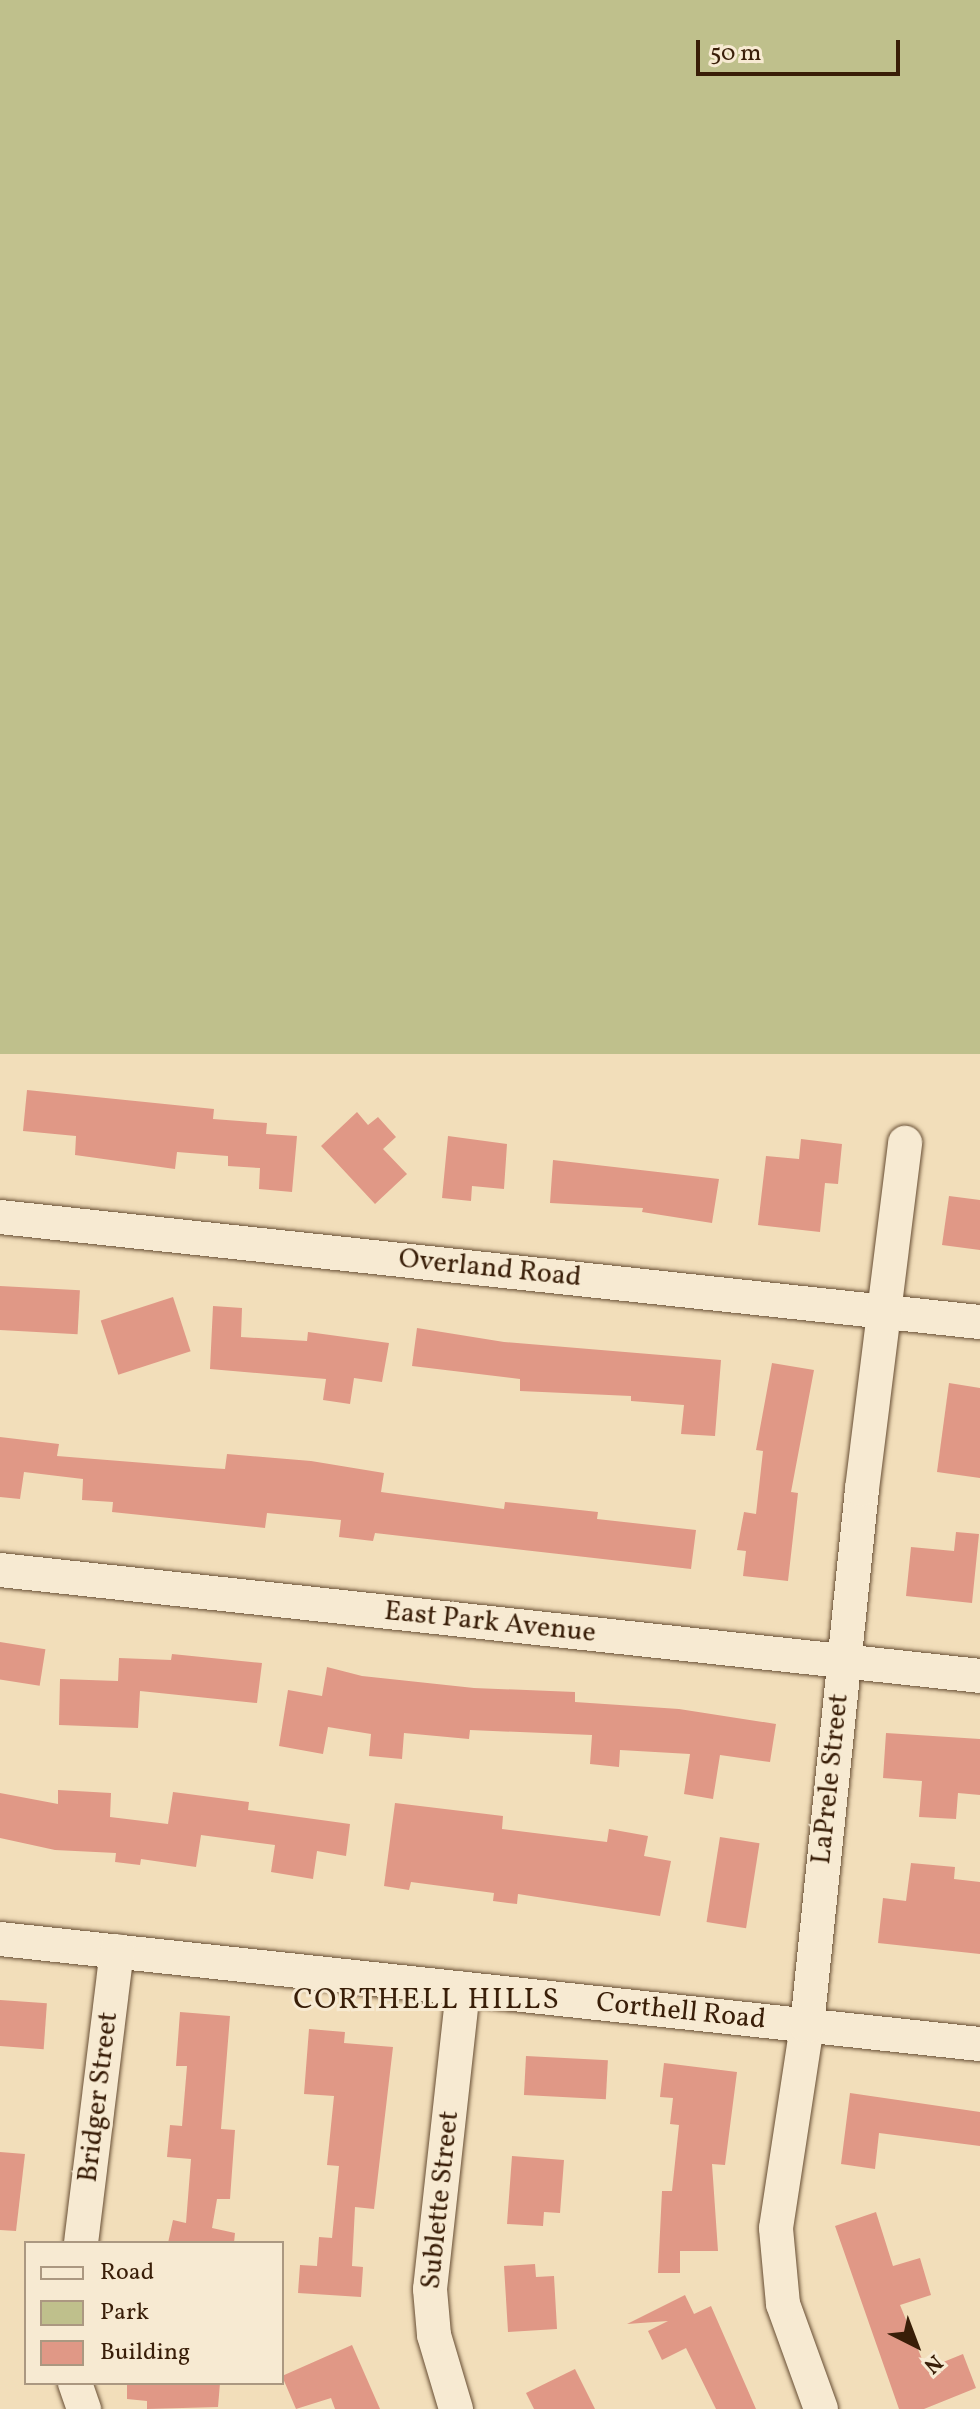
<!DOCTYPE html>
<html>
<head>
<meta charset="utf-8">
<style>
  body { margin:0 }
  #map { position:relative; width:980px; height:2409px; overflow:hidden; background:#f2deba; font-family:Vollkorn,serif }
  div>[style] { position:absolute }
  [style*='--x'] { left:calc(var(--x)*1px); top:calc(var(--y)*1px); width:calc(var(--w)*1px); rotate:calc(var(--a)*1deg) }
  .green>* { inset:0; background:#bfc08c; transform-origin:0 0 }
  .building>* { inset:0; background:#e09886; transform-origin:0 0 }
  .roads { filter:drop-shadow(0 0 2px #674e34) drop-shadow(0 0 2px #674e34) }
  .minor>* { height:34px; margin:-17px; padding:0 17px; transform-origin:17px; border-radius:17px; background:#f7ead2 }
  span { translate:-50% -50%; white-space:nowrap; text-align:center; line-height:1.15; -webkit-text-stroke:6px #f7ead2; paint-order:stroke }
  .street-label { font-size:28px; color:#391e08 }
  .neighbourhood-label { font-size:30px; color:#391e08; letter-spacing:2px }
  .legend { position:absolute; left:24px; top:2241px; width:260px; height:144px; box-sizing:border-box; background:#f7ead2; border:2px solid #ab9881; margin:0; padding:10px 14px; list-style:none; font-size:24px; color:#391e08 }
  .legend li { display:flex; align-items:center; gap:16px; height:40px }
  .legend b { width:40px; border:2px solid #ab9881 }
  .north { position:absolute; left:876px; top:2305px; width:80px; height:80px; -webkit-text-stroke:6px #f7ead2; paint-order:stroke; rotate:138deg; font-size:22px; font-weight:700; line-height:32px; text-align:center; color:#391e08 }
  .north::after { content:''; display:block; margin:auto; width:28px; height:36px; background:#391e08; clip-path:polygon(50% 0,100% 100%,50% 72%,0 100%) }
  .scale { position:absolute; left:696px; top:40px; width:204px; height:36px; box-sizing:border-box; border:4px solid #391e08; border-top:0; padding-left:10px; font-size:24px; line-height:28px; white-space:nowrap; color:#391e08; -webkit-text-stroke:6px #f7ead2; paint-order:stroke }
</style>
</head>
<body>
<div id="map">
  <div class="green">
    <i style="left:0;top:0;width:980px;height:1054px"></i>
  </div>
  <div class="building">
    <i style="clip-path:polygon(27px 1090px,214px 1109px,213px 1119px,267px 1123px,266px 1134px,297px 1136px,292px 1192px,259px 1189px,260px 1168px,228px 1166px,228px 1156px,177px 1152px,175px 1169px,75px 1155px,76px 1136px,23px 1131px)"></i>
    <i style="clip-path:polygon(357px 1112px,368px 1125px,378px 1117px,396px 1137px,383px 1149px,407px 1174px,375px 1204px,321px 1146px)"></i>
    <i style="clip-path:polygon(448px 1136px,507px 1144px,504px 1189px,472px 1186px,471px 1201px,442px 1198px)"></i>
    <i style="clip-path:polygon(801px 1139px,842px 1144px,838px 1184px,825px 1183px,820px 1232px,758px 1225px,766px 1156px,799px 1159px)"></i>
    <i style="clip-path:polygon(553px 1160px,719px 1179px,712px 1223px,642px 1212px,643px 1208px,550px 1203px)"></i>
    <i style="clip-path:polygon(949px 1196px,980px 1200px,980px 1250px,942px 1245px)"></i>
    <i style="left:0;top:1286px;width:80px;height:44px;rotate:3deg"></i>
    <i style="left:173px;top:1297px;width:57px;height:76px;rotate:72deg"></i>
    <i style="clip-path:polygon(213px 1306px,242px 1308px,241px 1337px,307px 1341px,308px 1332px,389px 1343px,382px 1382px,354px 1378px,350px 1404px,323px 1400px,326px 1379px,210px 1369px)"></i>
    <i style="clip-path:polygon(417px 1328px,504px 1342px,721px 1360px,715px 1436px,681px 1434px,684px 1405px,631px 1401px,631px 1396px,520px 1391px,520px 1379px,412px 1366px)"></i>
    <i style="clip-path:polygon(772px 1363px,814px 1370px,791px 1492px,798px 1493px,788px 1581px,743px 1576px,746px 1551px,737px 1550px,744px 1512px,756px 1514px,763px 1451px,756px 1450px)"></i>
    <i style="clip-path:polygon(949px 1383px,980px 1388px,980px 1478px,937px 1472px)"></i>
    <i style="clip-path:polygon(0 1437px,59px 1444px,57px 1456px,195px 1467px,225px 1469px,227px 1454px,311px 1461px,384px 1473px,381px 1492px,504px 1509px,505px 1502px,598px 1512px,597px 1519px,696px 1530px,691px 1569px,375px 1533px,373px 1541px,339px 1537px,341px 1520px,267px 1513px,265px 1528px,112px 1512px,113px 1502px,82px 1500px,83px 1479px,24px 1472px,20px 1499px,0 1497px)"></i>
    <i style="clip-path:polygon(956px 1532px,979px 1534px,972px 1603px,906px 1596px,911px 1547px,954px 1551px)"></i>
    <i style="left:0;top:1642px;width:46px;height:37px;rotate:9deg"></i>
    <i style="clip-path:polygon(172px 1654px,262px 1663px,257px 1703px,140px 1691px,138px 1728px,59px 1725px,60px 1679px,118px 1681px,119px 1658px,171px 1660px)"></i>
    <i style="clip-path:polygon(327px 1667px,362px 1676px,474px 1688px,575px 1692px,575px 1702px,679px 1709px,776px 1724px,770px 1762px,720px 1755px,713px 1799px,684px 1794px,690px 1754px,620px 1750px,619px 1767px,590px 1764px,592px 1735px,470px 1730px,469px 1739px,404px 1733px,402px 1759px,369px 1756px,371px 1734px,328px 1727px,323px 1754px,279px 1746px,288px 1690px,322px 1696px)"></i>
    <i style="clip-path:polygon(886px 1733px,980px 1739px,980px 1795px,958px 1793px,956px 1819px,919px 1817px,922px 1781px,883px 1778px)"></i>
    <i style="clip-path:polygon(58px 1790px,111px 1793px,110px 1817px,168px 1824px,173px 1792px,249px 1802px,248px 1810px,350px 1824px,346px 1856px,317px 1851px,313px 1879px,271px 1872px,275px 1845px,201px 1835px,196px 1867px,141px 1859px,140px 1865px,115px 1862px,116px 1853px,55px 1850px,0 1838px,0 1793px,58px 1804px)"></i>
    <i style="clip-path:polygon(395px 1803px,503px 1816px,502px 1829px,607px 1842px,609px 1829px,648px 1836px,644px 1856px,671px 1861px,660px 1916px,518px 1894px,517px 1904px,493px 1901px,494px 1893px,411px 1882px,409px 1890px,384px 1886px)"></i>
    <i style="left:720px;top:1837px;width:40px;height:86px;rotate:9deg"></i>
    <i style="clip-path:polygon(911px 1863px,955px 1867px,954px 1879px,980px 1882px,980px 1954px,878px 1943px,883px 1898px,906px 1901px)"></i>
    <i style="left:0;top:2000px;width:47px;height:46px;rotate:4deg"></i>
    <i style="clip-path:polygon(180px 2012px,230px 2016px,221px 2129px,235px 2130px,230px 2199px,217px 2199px,212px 2228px,235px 2233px,234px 2243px,168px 2243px,173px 2220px,186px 2223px,191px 2159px,167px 2157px,170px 2125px,182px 2126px,187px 2066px,176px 2066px)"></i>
    <i style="clip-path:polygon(309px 2029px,345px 2032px,344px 2043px,393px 2047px,374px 2209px,355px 2207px,352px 2266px,363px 2267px,361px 2297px,298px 2293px,300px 2265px,317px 2266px,319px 2237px,332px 2238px,339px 2166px,327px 2165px,334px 2096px,304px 2094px)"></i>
    <i style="left:526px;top:2056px;width:82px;height:39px;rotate:3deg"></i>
    <i style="clip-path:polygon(664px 2063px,737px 2072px,725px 2165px,712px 2164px,718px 2251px,680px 2251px,680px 2273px,658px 2273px,662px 2191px,672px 2191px,679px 2125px,670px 2124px,673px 2098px,660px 2097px)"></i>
    <i style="clip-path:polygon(850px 2093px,980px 2112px,980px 2146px,879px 2133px,875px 2169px,841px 2164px)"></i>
    <i style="clip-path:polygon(0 2152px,25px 2154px,16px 2231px,0 2230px)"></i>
    <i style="clip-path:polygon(512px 2156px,564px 2160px,560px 2213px,544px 2212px,543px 2226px,507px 2224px)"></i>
    <i style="clip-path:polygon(876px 2212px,893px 2266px,920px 2258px,931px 2295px,900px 2305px,926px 2369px,963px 2354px,976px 2388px,924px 2409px,899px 2409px,835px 2226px)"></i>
    <i style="clip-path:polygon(535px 2264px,536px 2277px,554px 2276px,557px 2329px,508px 2332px,504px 2266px)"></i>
    <i style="clip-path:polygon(685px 2295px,694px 2314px,711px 2306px,756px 2409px,716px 2409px,686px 2348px,662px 2360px,648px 2331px,668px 2321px,627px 2324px)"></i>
    <i style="clip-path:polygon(352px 2345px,380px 2409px,335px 2409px,331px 2398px,296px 2409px,282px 2376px)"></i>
    <i style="clip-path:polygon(575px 2369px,595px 2409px,534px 2409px,526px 2393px)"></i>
    <i style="clip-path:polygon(127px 2383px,220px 2383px,218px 2407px,147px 2409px,147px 2401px,127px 2399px)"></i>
  </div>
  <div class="roads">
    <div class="minor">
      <i style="--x:0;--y:1217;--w:986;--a:6.12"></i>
      <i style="--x:0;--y:1570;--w:986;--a:6.17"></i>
      <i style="--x:0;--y:1939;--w:986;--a:6.12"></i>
      <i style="--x:81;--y:2243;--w:294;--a:-83"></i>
      <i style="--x:75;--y:2383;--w:28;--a:71"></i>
      <i style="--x:456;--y:2409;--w:77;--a:-106.6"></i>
      <i style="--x:434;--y:2335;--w:46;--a:-95"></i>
      <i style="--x:430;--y:2289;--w:302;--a:-83.7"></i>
      <i style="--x:821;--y:2409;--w:112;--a:-109.9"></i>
      <i style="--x:783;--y:2304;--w:76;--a:-95.3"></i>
      <i style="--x:776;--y:2228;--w:204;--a:-81.3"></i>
      <i style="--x:807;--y:2026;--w:540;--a:-84.15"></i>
      <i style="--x:862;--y:1489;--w:349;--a:-82.9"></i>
    </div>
  </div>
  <div class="street-label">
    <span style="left:490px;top:1269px;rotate:6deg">Overland Road</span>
    <span style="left:490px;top:1623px;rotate:6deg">East Park Avenue</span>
    <span style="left:831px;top:1779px;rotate:-84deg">LaPrele Street</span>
    <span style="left:681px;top:2012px;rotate:6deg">Corthell Road</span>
    <span style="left:99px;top:2097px;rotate:-83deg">Bridger Street</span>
    <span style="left:441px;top:2200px;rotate:-84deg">Sublette Street</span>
  </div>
  <div class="neighbourhood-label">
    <span style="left:427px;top:2000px">CORTHELL HILLS</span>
  </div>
  <ul class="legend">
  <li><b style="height:10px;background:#f7ead2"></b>Road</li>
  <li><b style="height:22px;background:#bfc08c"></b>Park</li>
  <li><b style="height:22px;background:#e09886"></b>Building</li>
  </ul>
  <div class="north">N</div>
  <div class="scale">50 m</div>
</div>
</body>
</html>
